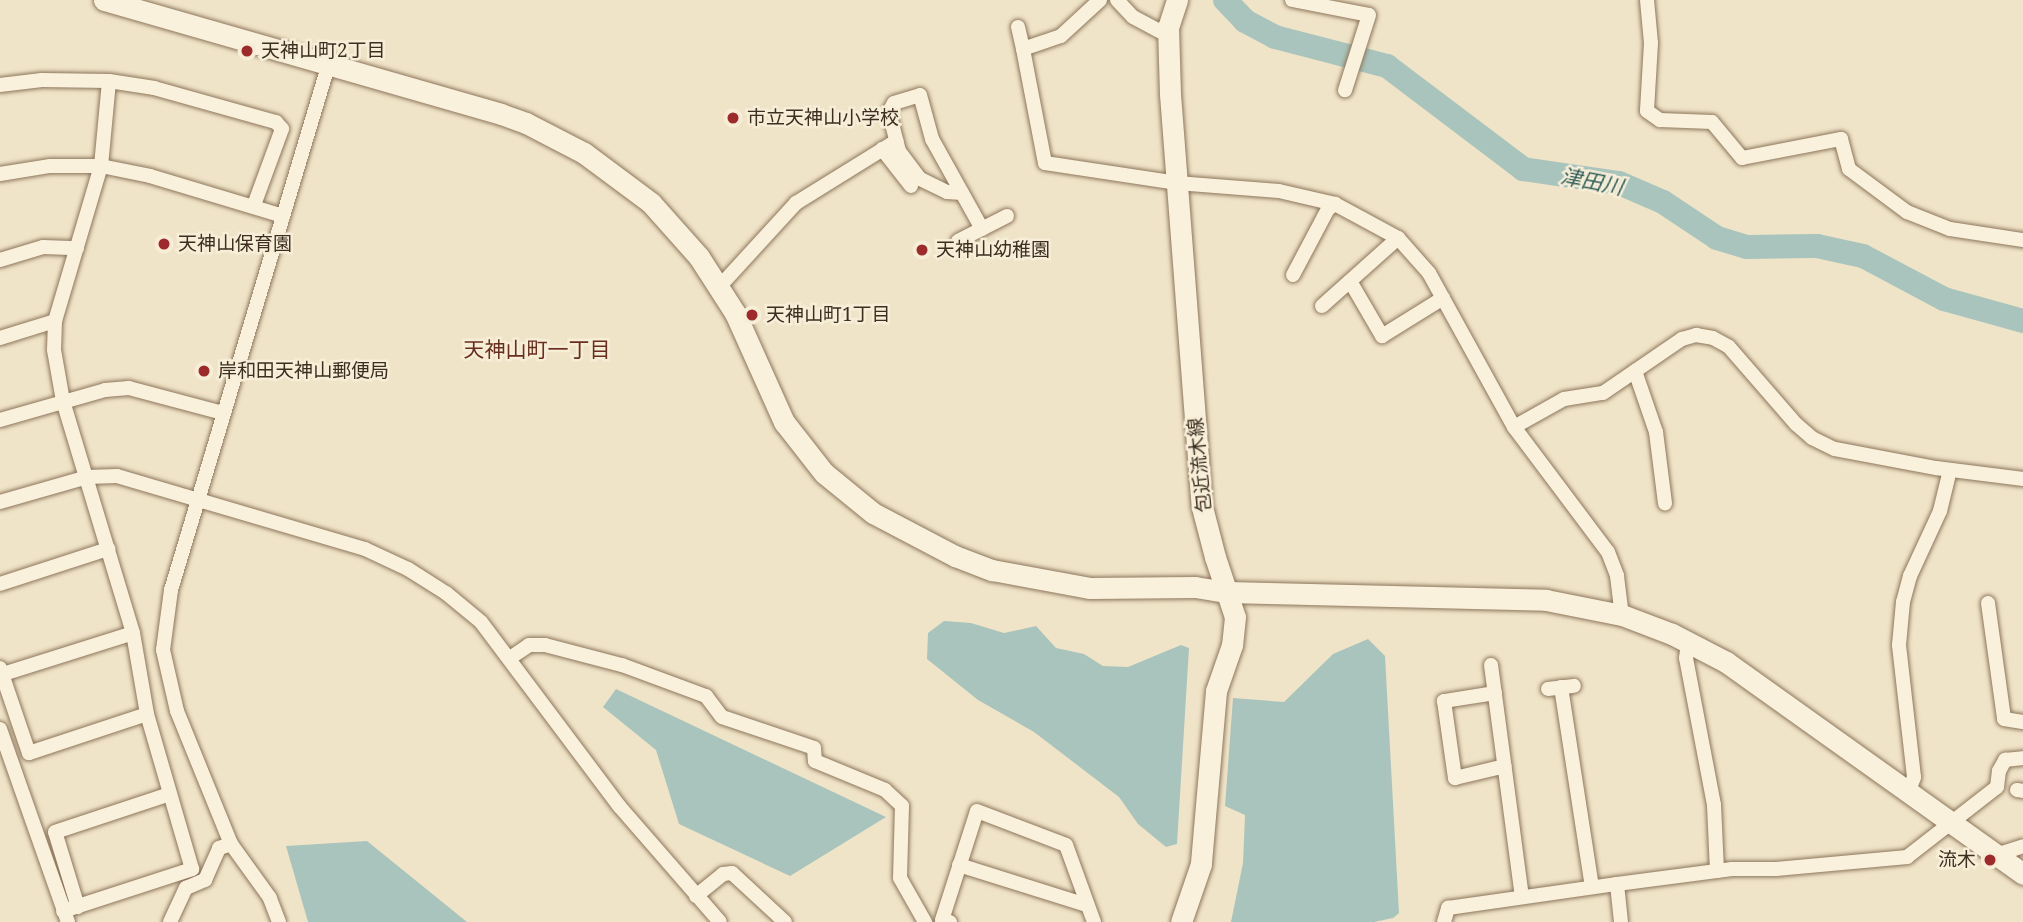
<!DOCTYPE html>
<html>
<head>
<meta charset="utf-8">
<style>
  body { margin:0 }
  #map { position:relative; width:2023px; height:922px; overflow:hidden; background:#f0e4c8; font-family:"Noto Serif","Noto Sans JP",serif }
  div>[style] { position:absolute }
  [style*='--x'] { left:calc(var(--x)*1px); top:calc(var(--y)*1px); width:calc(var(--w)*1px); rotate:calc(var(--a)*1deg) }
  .water>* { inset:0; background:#a9c4bc }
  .river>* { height:24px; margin:-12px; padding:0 12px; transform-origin:12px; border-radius:12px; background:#a9c4bc }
  .roads { filter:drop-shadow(0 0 2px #8d765c) drop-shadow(0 0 2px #8d765c) }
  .street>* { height:14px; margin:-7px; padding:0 7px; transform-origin:7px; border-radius:7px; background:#faf1dc }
  .secondary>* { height:21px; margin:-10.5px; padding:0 10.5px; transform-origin:10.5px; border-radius:10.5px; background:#faf1dc }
  .dots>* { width:19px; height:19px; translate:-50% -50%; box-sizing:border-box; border:4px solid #f7eed8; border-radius:50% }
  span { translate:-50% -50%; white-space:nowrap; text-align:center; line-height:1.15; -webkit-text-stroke:5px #f7eed8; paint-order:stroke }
  .poi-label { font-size:19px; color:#3d2e20 }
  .left { translate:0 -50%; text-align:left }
  .right { translate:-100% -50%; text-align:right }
  .street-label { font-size:19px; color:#3d2e20 }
  .water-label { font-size:21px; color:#2f5d5a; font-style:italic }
  .neighbourhood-label { font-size:21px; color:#6b2e1e }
</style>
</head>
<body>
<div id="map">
  <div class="water">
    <i style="clip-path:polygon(944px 621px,971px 623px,1004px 633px,1036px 626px,1056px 648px,1084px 654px,1103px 666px,1128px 667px,1181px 645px,1189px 648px,1177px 844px,1166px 847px,1138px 824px,1119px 797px,1034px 732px,978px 700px,927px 659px,928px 633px)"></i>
    <i style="clip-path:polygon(1368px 639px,1385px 656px,1399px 913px,1393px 918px,1374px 922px,1231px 922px,1243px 863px,1245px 815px,1225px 806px,1233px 698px,1284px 702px,1333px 654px)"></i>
    <i style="clip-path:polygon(616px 689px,886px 817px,790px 876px,679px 824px,656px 750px,603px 707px)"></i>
    <i style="clip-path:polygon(367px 841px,467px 922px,308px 922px,286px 846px)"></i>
  </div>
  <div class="river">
    <i style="--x:1225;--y:0;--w:29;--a:46"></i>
    <i style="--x:1245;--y:21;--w:34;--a:28"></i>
    <i style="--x:1275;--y:37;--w:116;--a:14.5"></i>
    <i style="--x:1387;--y:66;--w:171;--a:37.1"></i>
    <i style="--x:1523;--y:169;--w:97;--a:8.3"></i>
    <i style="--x:1619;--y:183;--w:48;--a:23.4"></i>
    <i style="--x:1663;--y:202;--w:65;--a:33.7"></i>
    <i style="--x:1717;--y:238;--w:31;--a:17"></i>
    <i style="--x:1747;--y:247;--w:70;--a:-0.8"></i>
    <i style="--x:1817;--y:246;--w:47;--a:12.3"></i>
    <i style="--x:1863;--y:256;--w:92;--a:28"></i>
    <i style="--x:1944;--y:299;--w:82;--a:15.6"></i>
  </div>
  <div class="roads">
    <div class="street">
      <i style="--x:1100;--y:0;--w:53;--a:137.3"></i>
      <i style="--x:1061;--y:36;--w:40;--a:161.1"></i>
      <i style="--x:1023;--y:49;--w:116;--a:79.1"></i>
      <i style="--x:1045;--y:163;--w:134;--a:8.6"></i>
      <i style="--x:1177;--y:183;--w:102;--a:4.5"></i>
      <i style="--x:1279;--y:191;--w:57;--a:13.1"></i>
      <i style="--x:1335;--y:204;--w:72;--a:28.4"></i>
      <i style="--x:1398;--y:238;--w:47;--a:48.5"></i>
      <i style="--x:1429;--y:273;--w:176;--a:61.1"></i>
      <i style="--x:1514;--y:427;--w:156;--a:53.1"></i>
      <i style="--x:1608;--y:552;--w:26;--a:69"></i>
      <i style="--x:1617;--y:576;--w:39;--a:83"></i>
      <i style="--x:1117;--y:0;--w:23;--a:47"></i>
      <i style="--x:1133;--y:17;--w:40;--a:28"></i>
      <i style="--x:1292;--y:0;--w:78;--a:11"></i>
      <i style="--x:1369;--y:15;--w:79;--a:107.7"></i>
      <i style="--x:1647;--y:0;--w:43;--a:84.7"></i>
      <i style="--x:1651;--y:43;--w:68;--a:93.4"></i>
      <i style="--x:1647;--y:111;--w:16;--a:35"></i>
      <i style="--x:1660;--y:120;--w:52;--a:2.2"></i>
      <i style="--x:1712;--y:122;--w:47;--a:50.2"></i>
      <i style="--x:1742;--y:158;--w:101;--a:-10.9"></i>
      <i style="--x:1841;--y:139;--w:31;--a:75"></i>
      <i style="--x:1849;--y:169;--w:72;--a:36.6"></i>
      <i style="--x:1907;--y:212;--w:46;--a:21.6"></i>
      <i style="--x:1950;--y:229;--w:74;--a:8.6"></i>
      <i style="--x:1018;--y:27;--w:23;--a:77"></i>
      <i style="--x:0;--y:85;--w:42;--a:-6.8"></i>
      <i style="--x:42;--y:80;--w:67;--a:0.9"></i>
      <i style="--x:109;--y:81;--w:46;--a:8.8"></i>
      <i style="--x:154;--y:88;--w:127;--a:15.6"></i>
      <i style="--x:276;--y:122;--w:9;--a:49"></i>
      <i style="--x:282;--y:129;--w:81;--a:110.2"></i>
      <i style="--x:882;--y:149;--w:47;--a:51.9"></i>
      <i style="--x:0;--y:174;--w:51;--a:-9.1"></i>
      <i style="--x:50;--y:166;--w:51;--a:0"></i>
      <i style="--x:101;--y:166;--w:50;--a:11.5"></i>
      <i style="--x:150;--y:176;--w:139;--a:16.7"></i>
      <i style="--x:962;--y:193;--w:15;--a:-176"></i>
      <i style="--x:947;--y:192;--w:30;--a:-154"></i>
      <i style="--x:920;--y:179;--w:35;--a:-127"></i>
      <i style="--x:899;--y:151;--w:40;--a:-104.4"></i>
      <i style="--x:889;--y:112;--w:10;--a:-61"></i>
      <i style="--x:894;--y:103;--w:27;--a:-17"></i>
      <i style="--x:920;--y:95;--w:46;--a:74.7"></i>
      <i style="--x:932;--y:139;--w:103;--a:60.9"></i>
      <i style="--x:958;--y:241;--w:55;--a:-27"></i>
      <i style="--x:0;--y:260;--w:45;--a:-16.8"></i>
      <i style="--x:43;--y:247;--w:34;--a:2"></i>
      <i style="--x:1293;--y:275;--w:75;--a:-62.1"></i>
      <i style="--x:1328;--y:209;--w:9;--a:-36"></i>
      <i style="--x:1350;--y:281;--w:64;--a:59.8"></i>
      <i style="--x:1382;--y:336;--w:72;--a:-31.9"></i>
      <i style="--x:720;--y:286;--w:113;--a:-47.5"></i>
      <i style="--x:796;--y:203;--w:118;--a:-31.8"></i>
      <i style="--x:1322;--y:306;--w:102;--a:-41.8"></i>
      <i style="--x:0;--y:338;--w:58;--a:-17.2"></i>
      <i style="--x:1635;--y:371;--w:65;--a:71"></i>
      <i style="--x:1656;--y:432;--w:72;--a:82.8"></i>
      <i style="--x:0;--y:420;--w:109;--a:-15.9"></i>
      <i style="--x:105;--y:390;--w:24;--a:-5"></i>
      <i style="--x:129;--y:388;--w:97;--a:14.9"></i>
      <i style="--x:1514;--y:427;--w:57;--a:-29.2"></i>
      <i style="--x:1564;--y:399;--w:39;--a:-9"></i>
      <i style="--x:1603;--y:393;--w:96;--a:-34.4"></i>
      <i style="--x:1682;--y:339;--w:15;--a:-16"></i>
      <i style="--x:1696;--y:335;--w:17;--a:10"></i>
      <i style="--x:1713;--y:338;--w:18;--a:29"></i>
      <i style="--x:1729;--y:347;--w:102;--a:49"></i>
      <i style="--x:1796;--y:424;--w:21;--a:41"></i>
      <i style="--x:1812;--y:438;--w:25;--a:26"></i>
      <i style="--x:1835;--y:449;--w:103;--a:10.7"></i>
      <i style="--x:1936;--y:468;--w:88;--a:7.2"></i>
      <i style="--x:0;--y:502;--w:91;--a:-16"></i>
      <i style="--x:87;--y:477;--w:30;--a:-2"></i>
      <i style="--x:117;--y:476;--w:259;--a:16.4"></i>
      <i style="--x:365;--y:549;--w:47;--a:24.9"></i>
      <i style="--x:408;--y:569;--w:45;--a:32.3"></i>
      <i style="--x:446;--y:593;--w:45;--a:39.6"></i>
      <i style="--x:481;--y:622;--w:231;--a:53.1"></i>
      <i style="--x:620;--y:807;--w:152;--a:49"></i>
      <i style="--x:0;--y:584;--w:114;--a:-18"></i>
      <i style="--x:1988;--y:603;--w:117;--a:82.1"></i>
      <i style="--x:2004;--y:719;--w:19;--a:9"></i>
      <i style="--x:1688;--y:642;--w:16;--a:97"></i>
      <i style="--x:1686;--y:658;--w:150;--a:79.2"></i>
      <i style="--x:1714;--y:805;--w:66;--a:87.4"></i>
      <i style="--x:510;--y:658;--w:23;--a:-34"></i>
      <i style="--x:529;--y:645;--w:16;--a:0"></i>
      <i style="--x:545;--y:645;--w:80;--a:14.6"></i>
      <i style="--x:622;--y:665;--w:90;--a:20.3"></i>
      <i style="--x:706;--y:696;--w:26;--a:53"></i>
      <i style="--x:722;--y:717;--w:97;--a:18.6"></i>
      <i style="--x:814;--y:748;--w:13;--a:86"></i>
      <i style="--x:815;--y:761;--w:76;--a:22.5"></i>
      <i style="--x:885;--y:790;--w:23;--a:43"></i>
      <i style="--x:902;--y:806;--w:72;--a:91.6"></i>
      <i style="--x:900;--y:878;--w:51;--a:60.4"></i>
      <i style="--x:1491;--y:665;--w:234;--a:82.4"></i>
      <i style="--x:0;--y:668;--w:90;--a:71.2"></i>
      <i style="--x:29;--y:753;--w:124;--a:-18.3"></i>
      <i style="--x:0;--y:675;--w:139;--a:-17.5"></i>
      <i style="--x:1561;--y:687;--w:202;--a:81.2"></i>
      <i style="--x:1548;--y:689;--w:26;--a:-7"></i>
      <i style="--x:1495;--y:693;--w:52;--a:171.1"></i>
      <i style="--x:1444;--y:701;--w:78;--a:81.9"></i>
      <i style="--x:1455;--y:778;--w:51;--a:-13.5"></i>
      <i style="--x:0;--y:729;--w:205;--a:70.6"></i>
      <i style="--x:2017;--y:790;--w:6;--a:9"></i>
      <i style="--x:1908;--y:793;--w:17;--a:-69"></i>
      <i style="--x:1914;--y:777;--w:133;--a:-96.5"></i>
      <i style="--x:1899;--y:645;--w:43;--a:-84.7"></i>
      <i style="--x:1903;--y:602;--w:27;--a:-75"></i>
      <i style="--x:1910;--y:576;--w:72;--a:-65.2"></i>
      <i style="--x:1940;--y:511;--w:42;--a:-76.3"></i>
      <i style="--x:1996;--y:855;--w:28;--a:-18"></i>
      <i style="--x:959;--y:865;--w:134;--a:17.4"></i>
      <i style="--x:1617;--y:884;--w:38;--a:84"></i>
      <i style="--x:696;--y:896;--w:35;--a:-39"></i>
      <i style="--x:723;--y:874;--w:9;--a:-6"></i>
      <i style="--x:732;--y:873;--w:72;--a:42.8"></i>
      <i style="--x:78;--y:907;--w:78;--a:-107"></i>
      <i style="--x:55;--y:832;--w:121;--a:-18.3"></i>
      <i style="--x:63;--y:911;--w:136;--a:-18"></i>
      <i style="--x:192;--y:869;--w:161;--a:-106.2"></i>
      <i style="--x:147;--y:714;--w:82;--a:-99.8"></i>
      <i style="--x:133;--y:633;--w:242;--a:-106.8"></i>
      <i style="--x:63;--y:401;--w:52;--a:-100"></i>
      <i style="--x:54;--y:350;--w:29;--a:-88"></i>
      <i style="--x:55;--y:321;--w:162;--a:-73.5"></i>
      <i style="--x:101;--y:166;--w:85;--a:-84.6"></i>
      <i style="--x:170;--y:922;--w:38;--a:-65"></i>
      <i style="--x:186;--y:888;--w:21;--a:-23"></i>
      <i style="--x:205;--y:880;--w:35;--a:-66"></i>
      <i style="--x:219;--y:848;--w:13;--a:-18"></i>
      <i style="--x:279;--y:922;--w:26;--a:-111"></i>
      <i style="--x:270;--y:898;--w:67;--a:-125.8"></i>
      <i style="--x:231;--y:844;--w:144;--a:-112.1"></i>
      <i style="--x:177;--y:711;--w:63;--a:-102.9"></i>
      <i style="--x:163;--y:650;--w:61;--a:-82.4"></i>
      <i style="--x:171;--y:590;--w:550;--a:-73.31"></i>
      <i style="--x:950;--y:922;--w:8;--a:-166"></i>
      <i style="--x:942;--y:920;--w:114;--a:-72.2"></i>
      <i style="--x:977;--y:811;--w:95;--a:20.9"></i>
      <i style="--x:1066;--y:845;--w:82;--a:70"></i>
      <i style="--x:1444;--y:922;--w:15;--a:-74"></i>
      <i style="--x:1448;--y:908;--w:171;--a:-8.1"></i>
      <i style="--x:1617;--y:884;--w:116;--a:-7.4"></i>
      <i style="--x:1732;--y:869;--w:44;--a:0"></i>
      <i style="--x:1776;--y:869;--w:132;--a:-5.2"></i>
      <i style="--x:1907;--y:857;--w:114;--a:-37.9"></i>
      <i style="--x:1997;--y:787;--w:16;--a:-83"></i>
      <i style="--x:1999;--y:771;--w:13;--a:-61"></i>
      <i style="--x:2005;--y:760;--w:18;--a:-6"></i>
    </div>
    <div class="secondary">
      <i style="--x:104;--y:0;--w:413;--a:16"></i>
      <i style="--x:501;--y:114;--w:27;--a:20"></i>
      <i style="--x:526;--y:123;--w:65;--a:27.3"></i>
      <i style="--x:584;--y:153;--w:84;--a:36.7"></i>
      <i style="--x:651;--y:203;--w:72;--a:48.4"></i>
      <i style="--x:699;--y:257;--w:67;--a:57.3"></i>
      <i style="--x:735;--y:313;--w:120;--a:65.8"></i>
      <i style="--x:784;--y:422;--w:65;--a:51.9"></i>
      <i style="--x:824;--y:473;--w:63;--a:39.2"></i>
      <i style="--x:873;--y:513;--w:93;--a:27.7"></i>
      <i style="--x:955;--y:556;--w:40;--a:21"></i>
      <i style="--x:992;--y:570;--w:100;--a:10.4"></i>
      <i style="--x:1090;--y:588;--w:105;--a:-0.5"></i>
      <i style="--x:1195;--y:587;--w:32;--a:9"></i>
      <i style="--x:1227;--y:592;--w:319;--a:1.4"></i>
      <i style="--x:1546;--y:600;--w:77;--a:11.2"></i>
      <i style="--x:1622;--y:615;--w:53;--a:20.8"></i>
      <i style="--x:1672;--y:634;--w:61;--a:27.4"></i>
      <i style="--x:1726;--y:662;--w:365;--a:35.5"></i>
      <i style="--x:1177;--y:0;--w:28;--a:108"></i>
      <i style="--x:1168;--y:27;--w:67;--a:88.3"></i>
      <i style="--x:1170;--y:94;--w:414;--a:85.6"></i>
      <i style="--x:1202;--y:507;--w:52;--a:75.4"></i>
      <i style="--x:1215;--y:557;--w:63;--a:71.6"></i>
      <i style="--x:1235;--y:617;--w:28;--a:96"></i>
      <i style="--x:1232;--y:645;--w:49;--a:109.2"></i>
      <i style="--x:1216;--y:691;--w:174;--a:95"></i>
      <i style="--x:1201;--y:864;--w:61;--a:109"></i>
    </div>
  </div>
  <div class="dots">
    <i style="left:247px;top:51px;background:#9e2a2b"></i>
    <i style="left:733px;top:118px;background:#9e2a2b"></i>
    <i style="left:164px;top:244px;background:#9e2a2b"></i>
    <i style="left:922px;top:250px;background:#9e2a2b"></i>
    <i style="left:752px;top:315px;background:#9e2a2b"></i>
    <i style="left:204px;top:371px;background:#9e2a2b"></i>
    <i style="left:1990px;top:860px;background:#9e2a2b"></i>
  </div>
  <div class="poi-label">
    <span class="left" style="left:261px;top:51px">天神山町2丁目</span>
    <span class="left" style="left:747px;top:118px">市立天神山小学校</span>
    <span class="left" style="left:178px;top:244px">天神山保育園</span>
    <span class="left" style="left:936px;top:250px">天神山幼稚園</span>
    <span class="left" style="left:766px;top:315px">天神山町1丁目</span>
    <span class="left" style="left:218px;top:371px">岸和田天神山郵便局</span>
    <span class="right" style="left:1976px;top:860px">流木</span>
  </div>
  <div class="street-label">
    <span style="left:1200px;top:465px;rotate:-96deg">包近流木線</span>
  </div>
  <div class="water-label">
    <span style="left:1592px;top:181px;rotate:11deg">津田川</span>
  </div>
  <div class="neighbourhood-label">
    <span style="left:537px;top:349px">天神山町一丁目</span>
  </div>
</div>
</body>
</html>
